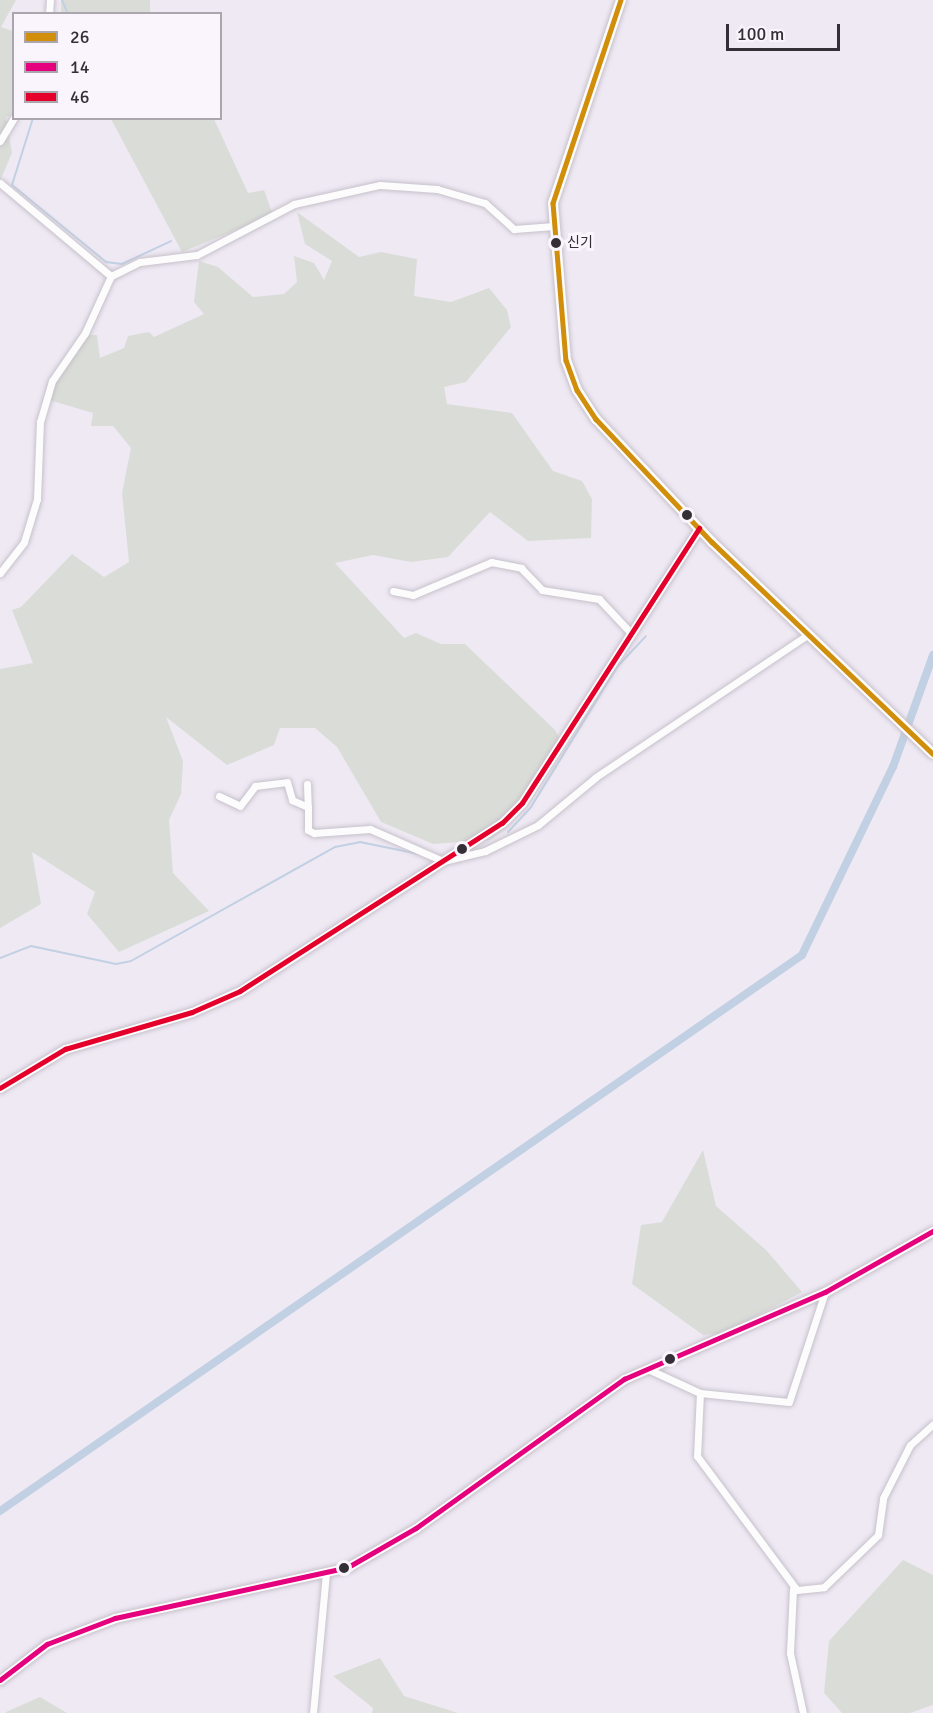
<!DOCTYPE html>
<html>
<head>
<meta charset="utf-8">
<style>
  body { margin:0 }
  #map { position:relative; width:933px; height:1713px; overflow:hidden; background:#efe9f4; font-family:Signika,"Noto Sans KR",sans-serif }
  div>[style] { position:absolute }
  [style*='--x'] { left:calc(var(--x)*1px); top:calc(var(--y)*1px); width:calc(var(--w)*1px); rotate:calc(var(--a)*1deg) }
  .green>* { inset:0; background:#daddd7; transform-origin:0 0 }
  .stream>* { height:2px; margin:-1px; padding:0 1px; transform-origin:1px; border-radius:1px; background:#c1d0e3 }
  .canal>* { height:8px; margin:-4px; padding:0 4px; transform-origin:4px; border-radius:4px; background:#c1d0e3 }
  .roads { filter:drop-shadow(0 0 2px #c6c1ca) drop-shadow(0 0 2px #c6c1ca) }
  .minor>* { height:7px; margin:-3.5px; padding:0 3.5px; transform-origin:3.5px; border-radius:3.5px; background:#fdfcfd }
  .tertiary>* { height:9px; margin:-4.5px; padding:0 4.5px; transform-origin:4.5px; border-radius:4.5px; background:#fdfcfd }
  .secondary>* { height:10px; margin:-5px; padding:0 5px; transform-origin:5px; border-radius:5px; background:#fdfcfd }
  .bus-1>* { height:4.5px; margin:-2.25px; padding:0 2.25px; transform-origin:2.25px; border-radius:2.25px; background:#d08e0b }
  .bus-2>* { height:4.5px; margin:-2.25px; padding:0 2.25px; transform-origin:2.25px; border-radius:2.25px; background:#e5007d }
  .bus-3>* { height:4.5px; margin:-2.25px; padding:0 2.25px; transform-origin:2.25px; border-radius:2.25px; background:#e4002b }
  .dots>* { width:16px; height:16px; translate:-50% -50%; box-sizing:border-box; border:3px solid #faf5fd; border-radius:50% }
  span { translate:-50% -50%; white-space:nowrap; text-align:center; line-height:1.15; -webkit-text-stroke:6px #faf5fd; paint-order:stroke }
  .bus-label { font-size:14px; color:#342f37 }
  .left { translate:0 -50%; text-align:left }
  .legend { position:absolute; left:12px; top:12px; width:210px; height:108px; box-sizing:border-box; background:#faf5fd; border:2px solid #aba6ae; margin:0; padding:8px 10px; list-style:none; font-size:18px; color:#342f37 }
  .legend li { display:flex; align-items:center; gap:12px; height:30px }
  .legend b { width:30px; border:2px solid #aba6ae }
  .scale { position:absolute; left:726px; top:24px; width:114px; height:27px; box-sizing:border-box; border:3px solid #342f37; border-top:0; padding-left:8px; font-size:18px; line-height:21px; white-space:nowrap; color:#342f37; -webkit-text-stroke:4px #faf5fd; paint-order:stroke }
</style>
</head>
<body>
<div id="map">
  <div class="green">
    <i style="clip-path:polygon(0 0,16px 0,1px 27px,13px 31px,14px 114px,6px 117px,12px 153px,0 181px)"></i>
    <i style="left:61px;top:0;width:89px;height:13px"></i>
    <i style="clip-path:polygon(111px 119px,214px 119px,248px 193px,264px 190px,273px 215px,182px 252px)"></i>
    <i style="clip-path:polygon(297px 212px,359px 257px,381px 252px,417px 259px,414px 296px,451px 302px,489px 288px,507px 310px,511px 327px,466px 382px,444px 387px,447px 404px,512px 413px,553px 471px,582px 481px,592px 499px,591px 538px,528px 541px,490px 512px,448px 557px,411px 562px,373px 555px,335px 563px,404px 638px,416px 633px,441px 644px,465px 644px,555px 730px,564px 746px,506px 828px,490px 840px,433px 844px,381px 822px,337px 747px,315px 728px,280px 728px,274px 745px,227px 765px,166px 717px,183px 761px,181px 794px,169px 820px,173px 873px,209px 911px,119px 952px,87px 914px,95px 892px,32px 852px,41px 904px,0 928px,0 669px,33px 663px,12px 610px,21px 607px,72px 554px,104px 577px,129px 562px,122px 493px,131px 448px,113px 426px,91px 426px,93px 413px,49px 400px,54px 383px,87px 335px,97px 335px,100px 358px,124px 348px,128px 336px,149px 332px,154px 337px,204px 314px,194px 302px,199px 261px,218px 267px,253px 297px,284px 294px,297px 282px,294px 256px,314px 263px,324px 280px,332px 261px,305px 244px)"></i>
    <i style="clip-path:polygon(703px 1150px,716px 1206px,767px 1251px,802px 1292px,724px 1333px,703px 1335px,632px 1284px,641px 1225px,662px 1222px)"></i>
    <i style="clip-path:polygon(903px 1560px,933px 1575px,933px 1705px,910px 1713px,842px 1713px,824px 1693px,829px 1641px)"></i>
    <i style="clip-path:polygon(380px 1658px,404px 1696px,458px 1713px,372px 1713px,373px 1708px,333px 1676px)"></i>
    <i style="clip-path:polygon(40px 1697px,67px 1713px,5px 1713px,8px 1711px)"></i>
  </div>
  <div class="stream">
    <i style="--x:62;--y:0;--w:15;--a:67"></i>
    <i style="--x:33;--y:118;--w:70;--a:107.4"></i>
    <i style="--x:12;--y:185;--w:122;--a:39.3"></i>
    <i style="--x:106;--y:262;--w:16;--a:7"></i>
    <i style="--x:122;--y:264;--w:54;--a:-25.1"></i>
    <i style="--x:508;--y:832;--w:34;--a:-47"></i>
    <i style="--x:531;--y:807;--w:164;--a:-58.4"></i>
    <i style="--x:617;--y:667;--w:42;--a:-46.9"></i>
    <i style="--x:0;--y:958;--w:33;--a:-21"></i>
    <i style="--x:31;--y:946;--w:87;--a:12"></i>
    <i style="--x:116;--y:964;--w:15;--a:-11"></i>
    <i style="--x:131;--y:961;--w:234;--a:-29.2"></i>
    <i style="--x:335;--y:847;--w:25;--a:-11"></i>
    <i style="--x:360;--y:842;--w:60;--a:11.5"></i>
  </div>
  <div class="canal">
    <i style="--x:0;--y:1511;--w:976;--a:-34.73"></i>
    <i style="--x:802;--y:955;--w:209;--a:-64.2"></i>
    <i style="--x:893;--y:767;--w:119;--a:-70.3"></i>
  </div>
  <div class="roads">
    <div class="minor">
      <i style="--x:49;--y:14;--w:14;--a:-86"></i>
      <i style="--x:0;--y:141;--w:27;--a:-59"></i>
      <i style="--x:0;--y:183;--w:145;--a:40"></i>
      <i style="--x:0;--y:573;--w:39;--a:-52"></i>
      <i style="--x:24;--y:542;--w:45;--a:-73.2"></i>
      <i style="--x:37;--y:499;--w:77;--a:-87.8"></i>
      <i style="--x:40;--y:422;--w:43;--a:-73.7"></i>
      <i style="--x:52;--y:381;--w:58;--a:-55.5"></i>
      <i style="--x:85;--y:333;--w:63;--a:-65.5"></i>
      <i style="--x:111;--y:276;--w:32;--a:-26"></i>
      <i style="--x:140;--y:262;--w:57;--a:-7"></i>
      <i style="--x:197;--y:255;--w:110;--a:-27.7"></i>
      <i style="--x:294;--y:204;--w:88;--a:-12.5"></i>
      <i style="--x:380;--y:185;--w:57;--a:4"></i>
      <i style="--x:437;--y:189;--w:50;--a:16.3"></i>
      <i style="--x:485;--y:203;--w:39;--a:42"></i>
      <i style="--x:514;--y:229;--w:40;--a:-4.3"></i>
      <i style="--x:393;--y:591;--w:20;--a:11"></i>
      <i style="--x:413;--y:595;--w:85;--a:-22.9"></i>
      <i style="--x:491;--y:562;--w:31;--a:11"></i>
      <i style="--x:521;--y:568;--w:30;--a:46"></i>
      <i style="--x:542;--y:590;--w:58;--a:9"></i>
      <i style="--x:599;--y:599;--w:44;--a:46.8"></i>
      <i style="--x:307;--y:784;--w:23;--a:88"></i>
      <i style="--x:219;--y:796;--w:23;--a:25"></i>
      <i style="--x:240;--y:806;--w:25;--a:-53"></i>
      <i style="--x:255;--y:786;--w:32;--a:-7"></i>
      <i style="--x:287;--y:782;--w:19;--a:74"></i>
      <i style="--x:292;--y:800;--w:17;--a:24"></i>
      <i style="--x:308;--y:807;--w:23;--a:90"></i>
      <i style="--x:308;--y:830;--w:7;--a:27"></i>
      <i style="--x:314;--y:833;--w:56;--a:-4.1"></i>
      <i style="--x:370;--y:829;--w:80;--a:23.7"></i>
      <i style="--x:443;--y:861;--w:43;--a:-13.4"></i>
      <i style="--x:485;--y:851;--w:59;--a:-26.1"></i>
      <i style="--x:538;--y:825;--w:75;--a:-39.6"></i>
      <i style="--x:596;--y:777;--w:253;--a:-33.9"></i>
      <i style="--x:650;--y:1370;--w:55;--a:24.7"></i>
      <i style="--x:700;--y:1393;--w:89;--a:5.8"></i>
      <i style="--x:789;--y:1402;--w:116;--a:-71.9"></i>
      <i style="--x:700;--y:1393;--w:63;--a:92.7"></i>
      <i style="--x:697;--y:1456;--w:167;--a:53.3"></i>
      <i style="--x:797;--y:1590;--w:27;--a:-6"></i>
      <i style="--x:824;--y:1587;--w:75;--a:-43.9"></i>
      <i style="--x:878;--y:1535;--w:37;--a:-82"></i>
      <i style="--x:883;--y:1498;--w:59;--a:-63"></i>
      <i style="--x:910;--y:1445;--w:31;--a:-42"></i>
      <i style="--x:793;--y:1589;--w:64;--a:92.7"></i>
      <i style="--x:790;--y:1653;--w:61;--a:77.8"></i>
      <i style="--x:313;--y:1713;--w:141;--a:-84.7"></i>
    </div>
    <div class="tertiary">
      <i style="--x:0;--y:1088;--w:76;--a:-31"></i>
      <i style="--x:65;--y:1049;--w:132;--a:-16.2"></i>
      <i style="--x:192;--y:1012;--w:52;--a:-23.6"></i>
      <i style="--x:240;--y:991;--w:311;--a:-32.7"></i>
      <i style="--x:502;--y:823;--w:28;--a:-45"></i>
      <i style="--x:522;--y:803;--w:327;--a:-57.2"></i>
      <i style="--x:0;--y:1680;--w:59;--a:-37.5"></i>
      <i style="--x:47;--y:1644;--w:73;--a:-20.9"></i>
      <i style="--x:115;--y:1618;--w:239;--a:-12.3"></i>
      <i style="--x:348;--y:1567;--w:78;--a:-29.8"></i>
      <i style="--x:416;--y:1528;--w:256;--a:-35.6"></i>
      <i style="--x:624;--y:1379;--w:219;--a:-23.4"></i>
      <i style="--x:825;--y:1292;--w:124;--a:-29.5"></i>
    </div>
    <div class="secondary">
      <i style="--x:621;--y:0;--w:214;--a:108.5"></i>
      <i style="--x:553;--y:203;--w:158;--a:85.3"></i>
      <i style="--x:566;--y:360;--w:32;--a:70"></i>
      <i style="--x:577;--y:390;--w:35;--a:57"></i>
      <i style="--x:596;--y:419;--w:169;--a:46.7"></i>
      <i style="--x:712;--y:542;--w:306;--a:43.8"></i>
    </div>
  </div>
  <div class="bus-1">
    <i style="--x:621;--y:0;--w:214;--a:108.5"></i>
    <i style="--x:553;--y:203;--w:158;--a:85.3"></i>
    <i style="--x:566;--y:360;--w:32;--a:70"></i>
    <i style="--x:577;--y:390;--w:35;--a:57"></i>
    <i style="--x:596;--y:419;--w:169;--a:46.7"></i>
    <i style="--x:712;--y:542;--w:306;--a:43.8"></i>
  </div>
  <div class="bus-2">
    <i style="--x:0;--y:1680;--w:59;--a:-37.5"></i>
    <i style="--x:47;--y:1644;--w:73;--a:-20.9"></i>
    <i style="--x:115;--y:1618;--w:239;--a:-12.3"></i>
    <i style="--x:348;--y:1567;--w:78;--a:-29.8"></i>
    <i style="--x:416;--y:1528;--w:256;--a:-35.6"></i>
    <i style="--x:624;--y:1379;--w:219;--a:-23.4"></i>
    <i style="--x:825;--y:1292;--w:124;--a:-29.5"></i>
  </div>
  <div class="bus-3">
    <i style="--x:0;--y:1088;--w:76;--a:-31"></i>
    <i style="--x:65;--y:1049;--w:132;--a:-16.2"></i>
    <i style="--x:192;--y:1012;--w:52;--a:-23.6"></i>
    <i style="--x:240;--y:991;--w:311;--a:-32.7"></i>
    <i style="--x:502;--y:823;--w:28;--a:-45"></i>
    <i style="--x:522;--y:803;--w:327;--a:-57.2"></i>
  </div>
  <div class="dots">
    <i style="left:556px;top:243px;background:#342f37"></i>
    <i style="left:687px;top:515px;background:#342f37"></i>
    <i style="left:462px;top:849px;background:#342f37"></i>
    <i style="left:670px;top:1359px;background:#342f37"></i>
    <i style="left:344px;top:1568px;background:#342f37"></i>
  </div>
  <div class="bus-label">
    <span class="left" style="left:567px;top:243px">신기</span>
  </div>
  <ul class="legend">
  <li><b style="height:8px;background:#d08e0b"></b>26</li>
  <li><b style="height:8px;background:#e5007d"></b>14</li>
  <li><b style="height:8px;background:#e4002b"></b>46</li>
  </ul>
  <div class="scale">100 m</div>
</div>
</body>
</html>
